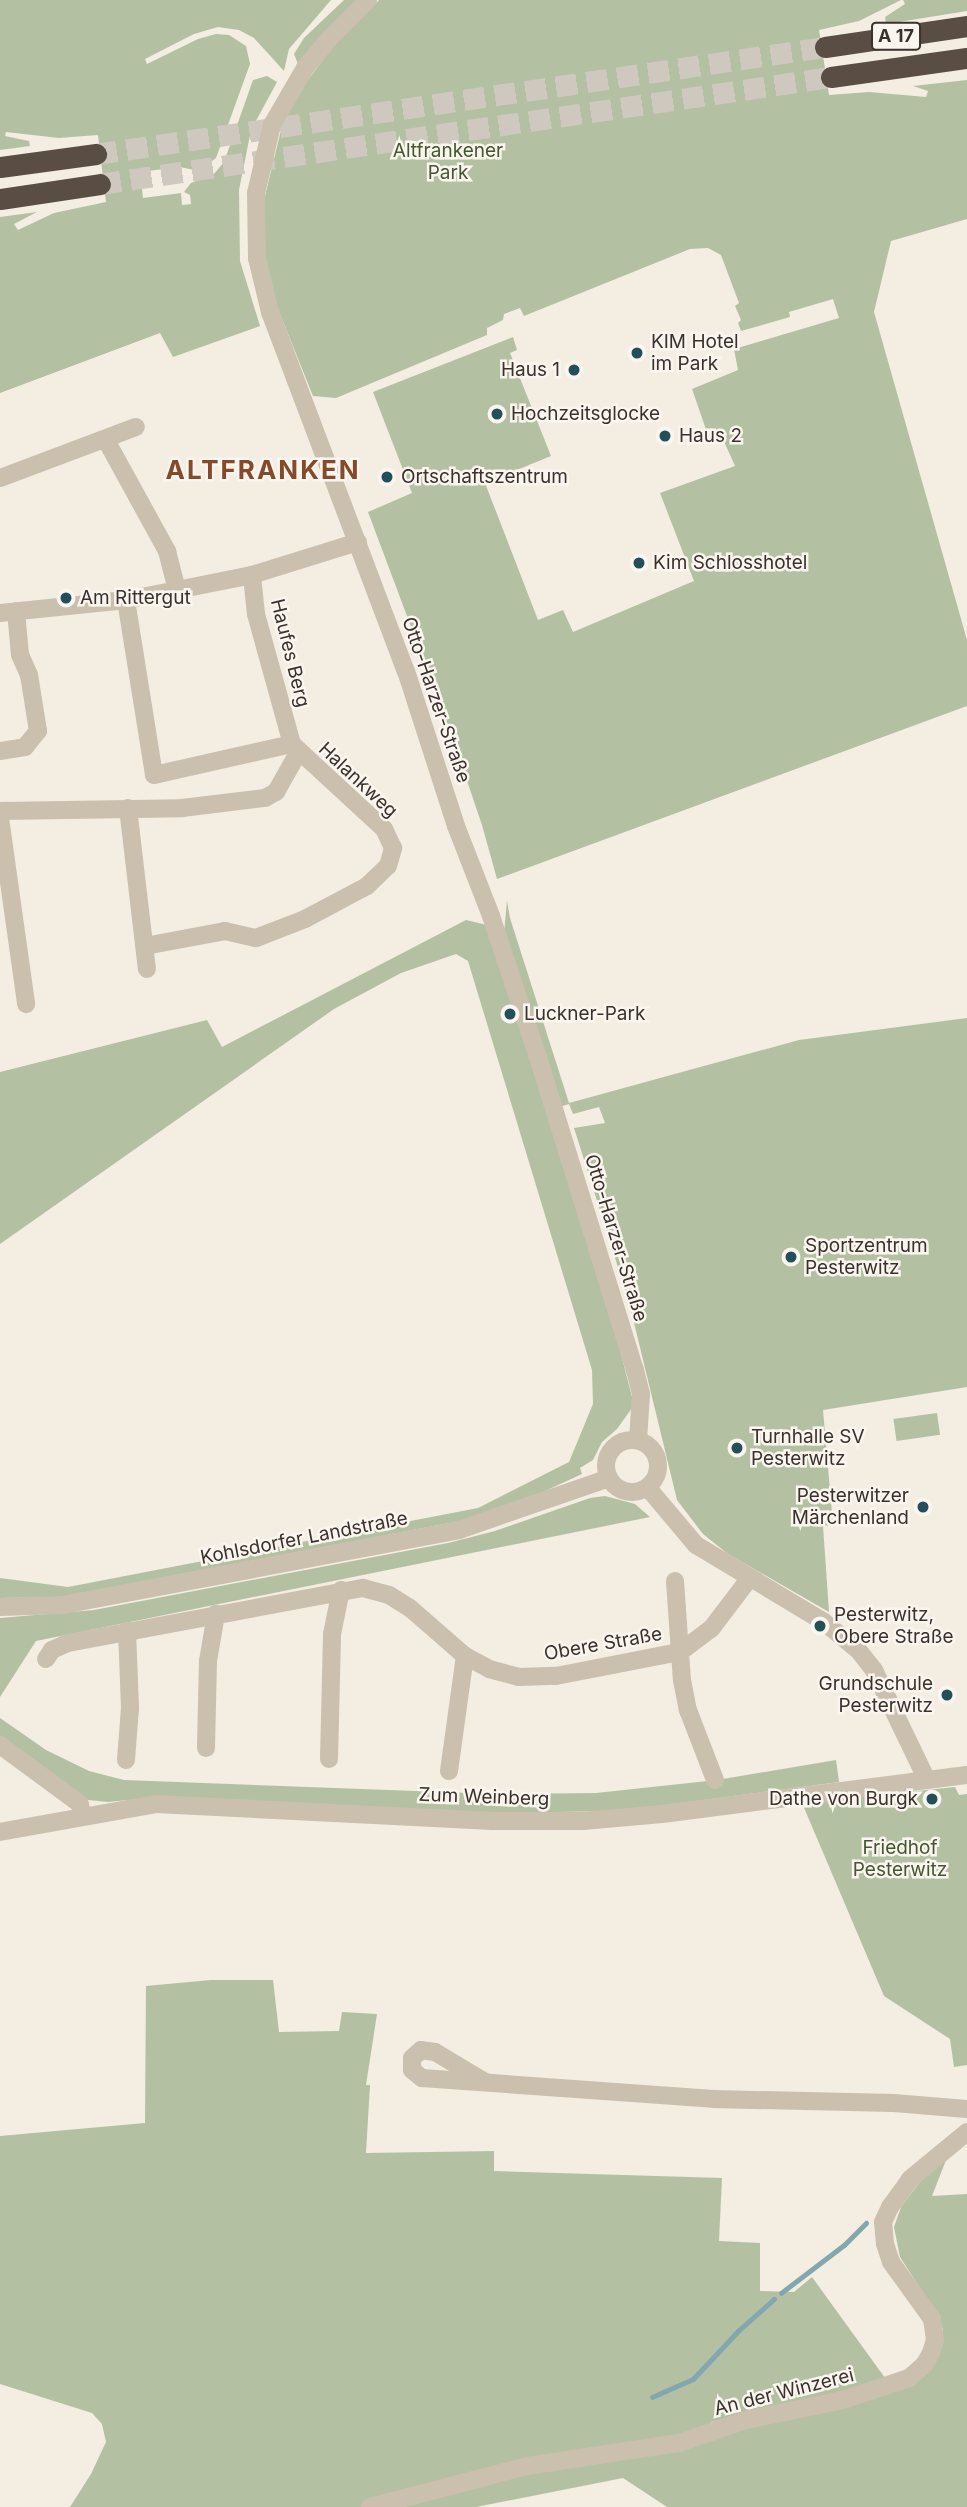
<!DOCTYPE html>
<html>
<head>
<meta charset="utf-8">
<style>
  body { margin:0 }
  #map { position:relative; width:967px; height:2507px; overflow:hidden; background:#f3ede2; font-family:Inter,sans-serif }
  div>[style] { position:absolute }
  [style*='--x'] { left:calc(var(--x)*1px); top:calc(var(--y)*1px); width:calc(var(--w)*1px); rotate:calc(var(--a)*1deg) }
  .green>* { inset:0; background:#b3c1a2; transform-origin:0 0 }
  .stream>* { height:4.5px; margin:-2.25px; padding:0 2.25px; transform-origin:2.25px; border-radius:2.25px; background:#82a7ae }
  .highway-tunnel>* { height:21px; margin-top:-10.5px; transform-origin:0; background:repeating-linear-gradient(90deg,#cec8be 0 21px,transparent 0 31px) }
  .minor>* { height:18px; margin:-9px; padding:0 9px; transform-origin:9px; border-radius:9px; background:#cbbfae }
  .minor>.ring { margin:-9px; padding:0; box-sizing:content-box; background:none; border:18px solid #cbbfae; border-radius:50% }
  .highway>* { height:21px; margin:-10.5px; padding:0 10.5px; transform-origin:10.5px; border-radius:10.5px; background:#5a4d44 }
  .dots>* { width:19px; height:19px; translate:-50% -50%; box-sizing:border-box; border:4px solid #faf6ef; border-radius:50% }
  span { translate:-50% -50%; white-space:nowrap; text-align:center; line-height:1.15; -webkit-text-stroke:5px #faf6ef; paint-order:stroke }
  .shield-label span { padding:2px 5px; background:#faf6ef; border:2px solid; border-radius:5px; -webkit-text-stroke-width:0 }
  .shield-label { font-size:18px; color:#3a322c; font-weight:700 }
  .park-label { font-size:19px; color:#445731 }
  .poi-label { font-size:19px; color:#3a322c }
  .left { translate:0 -50%; text-align:left }
  .right { translate:-100% -50%; text-align:right }
  .street-label { font-size:19px; color:#3a322c }
  .district-label { font-size:26px; color:#854a29; font-weight:700; letter-spacing:2px }
</style>
</head>
<body>
<div id="map">
  <div class="green">
    <i style="clip-path:polygon(0 0,331px 0,289px 49px,284px 71px,254px 38px,239px 30px,218px 27px,194px 34px,145px 59px,147px 64px,198px 39px,216px 34px,229px 35px,246px 46px,250px 64px,216px 158px,199px 171px,180px 167px,140px 172px,143px 198px,181px 193px,182px 205px,191px 204px,190px 195px,184px 192px,191px 183px,214px 174px,224px 162px,253px 80px,267px 76px,277px 82px,251px 130px,239px 190px,240px 261px,260px 326px,173px 357px,160px 333px,0 393px,0 217px,37px 212px,14px 224px,18px 230px,54px 213px,106px 202px,98px 135px,59px 138px,6px 132px,5px 136px,29px 141px,30px 146px,0 150px)"></i>
    <i style="clip-path:polygon(344px 0,357px 0,298px 64px,294px 54px,304px 38px)"></i>
    <i style="clip-path:polygon(379px 0,901px 0,859px 21px,819px 30px,829px 95px,869px 92px,926px 97px,928px 91px,913px 86px,967px 80px,967px 219px,891px 241px,874px 312px,967px 640px,967px 706px,497px 879px,482px 825px,449px 728px,368px 512px,412px 493px,373px 392px,513px 337px,517px 350px,510px 353px,551px 456px,485px 483px,538px 620px,563px 610px,573px 632px,694px 581px,660px 493px,735px 466px,722px 437px,710px 441px,692px 389px,738px 370px,734px 349px,839px 318px,833px 299px,789px 312px,790px 317px,741px 331px,738px 323px,741px 320px,735px 306px,739px 303px,721px 255px,708px 248px,690px 249px,524px 316px,520px 308px,504px 314px,503px 320px,487px 328px,487px 335px,336px 398px,313px 396px,272px 294px,265px 259px,265px 196px,281px 130px,293px 100px,337px 41px)"></i>
    <i style="clip-path:polygon(903px 0,967px 0,967px 11px,886px 24px,885px 17px,905px 4px)"></i>
    <i style="clip-path:polygon(507px 901px,510px 918px,569px 1103px,799px 1040px,967px 1018px,967px 1387px,823px 1410px,833px 1525px,823px 1526px,829px 1612px,728px 1554px,703px 1534px,677px 1500px,629px 1302px,574px 1128px,605px 1123px,599px 1107px,573px 1114px,569px 1104px,559px 1107px,504px 933px)"></i>
    <i style="clip-path:polygon(466px 920px,487px 925px,608px 1303px,634px 1405px,617px 1429px,602px 1442px,593px 1460px,580px 1468px,582px 1474px,508px 1508px,455px 1522px,60px 1597px,0 1598px,0 1578px,68px 1587px,478px 1508px,569px 1462px,593px 1404px,592px 1370px,468px 961px,456px 954px,401px 973px,334px 1009px,0 1244px,0 1072px,207px 1020px,222px 1047px)"></i>
    <i style="left:937px;top:1413px;width:22px;height:44px;rotate:82deg"></i>
    <i style="clip-path:polygon(605px 1496px,635px 1504px,650px 1517px,36px 1641px,0 1697px,0 1618px,94px 1610px,448px 1543px,495px 1531px,590px 1498px)"></i>
    <i style="clip-path:polygon(0 1718px,46px 1750px,89px 1771px,124px 1780px,496px 1794px,596px 1793px,717px 1780px,836px 1760px,839px 1782px,620px 1811px,485px 1813px,159px 1797px,108px 1802px,88px 1800px,64px 1788px,0 1740px)"></i>
    <i style="clip-path:polygon(955px 1787px,959px 1795px,967px 1794px,967px 2065px,954px 2067px,950px 2039px,884px 1996px,802px 1803px)"></i>
    <i style="clip-path:polygon(211px 1980px,273px 1980px,279px 2032px,339px 2031px,342px 2012px,377px 2014px,366px 2085px,370px 2085px,366px 2153px,494px 2151px,494px 2171px,722px 2178px,719px 2241px,760px 2243px,760px 2291px,794px 2292px,812px 2277px,888px 2382px,857px 2392px,711px 2422px,711px 2438px,762px 2422px,859px 2401px,894px 2390px,925px 2373px,937px 2357px,943px 2330px,939px 2317px,900px 2257px,894px 2227px,901px 2207px,919px 2183px,948px 2155px,932px 2196px,967px 2194px,967px 2507px,667px 2507px,623px 2478px,476px 2507px,70px 2507px,91px 2474px,106px 2442px,102px 2424px,92px 2413px,0 2384px,0 2136px,145px 2123px,146px 1986px)"></i>
  </div>
  <div class="stream">
    <i style="--x:781;--y:2293;--w:79;--a:-37.3"></i>
    <i style="--x:844;--y:2245;--w:31;--a:-45"></i>
    <i style="--x:652;--y:2397;--w:45;--a:-23.7"></i>
    <i style="--x:693;--y:2379;--w:66;--a:-46.8"></i>
    <i style="--x:738;--y:2331;--w:48;--a:-41.6"></i>
  </div>
  <div class="highway-tunnel">
    <i style="--x:96;--y:154;--w:737;--a:-8.35"></i>
    <i style="--x:100;--y:184;--w:739;--a:-8.33"></i>
  </div>
  <div class="minor">
    <i style="--x:368;--y:0;--w:54;--a:135"></i>
    <i style="--x:330;--y:38;--w:39;--a:130"></i>
    <i style="--x:305;--y:68;--w:66;--a:120.1"></i>
    <i style="--x:272;--y:125;--w:70;--a:103.2"></i>
    <i style="--x:256;--y:193;--w:65;--a:89.1"></i>
    <i style="--x:257;--y:258;--w:56;--a:76.5"></i>
    <i style="--x:270;--y:312;--w:384;--a:69.3"></i>
    <i style="--x:406;--y:671;--w:163;--a:72.1"></i>
    <i style="--x:456;--y:826;--w:97;--a:68.7"></i>
    <i style="--x:491;--y:916;--w:145;--a:71.6"></i>
    <i style="--x:537;--y:1054;--w:331;--a:72.8"></i>
    <i style="--x:635;--y:1370;--w:25;--a:76"></i>
    <i style="--x:641;--y:1394;--w:46;--a:93.7"></i>
    <i style="--x:106;--y:440;--w:127;--a:61.2"></i>
    <i style="--x:167;--y:551;--w:40;--a:75.6"></i>
    <i style="--x:0;--y:478;--w:145;--a:-20.6"></i>
    <i style="--x:126;--y:600;--w:177;--a:80.9"></i>
    <i style="--x:154;--y:775;--w:141;--a:-12.7"></i>
    <i style="--x:0;--y:613;--w:127;--a:-5.9"></i>
    <i style="--x:126;--y:600;--w:52;--a:-11.1"></i>
    <i style="--x:177;--y:590;--w:76;--a:-11.3"></i>
    <i style="--x:252;--y:575;--w:111;--a:-17.3"></i>
    <i style="--x:0;--y:751;--w:25;--a:-9"></i>
    <i style="--x:25;--y:747;--w:21;--a:-51"></i>
    <i style="--x:38;--y:731;--w:57;--a:-99.1"></i>
    <i style="--x:29;--y:675;--w:22;--a:-114"></i>
    <i style="--x:20;--y:655;--w:44;--a:-95.2"></i>
    <i style="--x:128;--y:808;--w:162;--a:83.3"></i>
    <i style="--x:0;--y:811;--w:182;--a:-0.9"></i>
    <i style="--x:182;--y:808;--w:84;--a:-6.9"></i>
    <i style="--x:265;--y:798;--w:13;--a:-29"></i>
    <i style="--x:276;--y:792;--w:45;--a:-60.6"></i>
    <i style="--x:0;--y:818;--w:188;--a:82"></i>
    <i style="--x:145;--y:946;--w:81;--a:-10.6"></i>
    <i style="--x:225;--y:931;--w:32;--a:13"></i>
    <i style="--x:256;--y:938;--w:53;--a:-21.2"></i>
    <i style="--x:305;--y:919;--w:70;--a:-28"></i>
    <i style="--x:367;--y:886;--w:29;--a:-44"></i>
    <i style="--x:388;--y:866;--w:19;--a:-74"></i>
    <i style="--x:393;--y:848;--w:21;--a:-115"></i>
    <i style="--x:384;--y:829;--w:125;--a:-137.3"></i>
    <i style="--x:292;--y:744;--w:135;--a:-105.5"></i>
    <i style="--x:256;--y:614;--w:39;--a:-96"></i>
    <i class="ring" style="left:606px;top:1440px;width:34px;height:34px"></i>
    <i style="--x:648;--y:1488;--w:75;--a:49.9"></i>
    <i style="--x:696;--y:1545;--w:149;--a:31"></i>
    <i style="--x:824;--y:1622;--w:45;--a:39.6"></i>
    <i style="--x:859;--y:1651;--w:24;--a:52"></i>
    <i style="--x:874;--y:1670;--w:120;--a:64.3"></i>
    <i style="--x:675;--y:1581;--w:99;--a:86"></i>
    <i style="--x:682;--y:1680;--w:31;--a:79"></i>
    <i style="--x:688;--y:1710;--w:75;--a:68.9"></i>
    <i style="--x:0;--y:1607;--w:63;--a:-1.8"></i>
    <i style="--x:63;--y:1605;--w:403;--a:-10.7"></i>
    <i style="--x:459;--y:1530;--w:159;--a:-19.1"></i>
    <i style="--x:46;--y:1659;--w:11;--a:-56"></i>
    <i style="--x:52;--y:1650;--w:17;--a:-24"></i>
    <i style="--x:68;--y:1643;--w:300;--a:-10.6"></i>
    <i style="--x:363;--y:1588;--w:27;--a:15"></i>
    <i style="--x:389;--y:1595;--w:25;--a:32"></i>
    <i style="--x:410;--y:1608;--w:73;--a:41.1"></i>
    <i style="--x:465;--y:1656;--w:27;--a:28"></i>
    <i style="--x:489;--y:1669;--w:31;--a:15"></i>
    <i style="--x:519;--y:1677;--w:37;--a:-2"></i>
    <i style="--x:556;--y:1676;--w:126;--a:-11"></i>
    <i style="--x:680;--y:1652;--w:39;--a:-37"></i>
    <i style="--x:711;--y:1629;--w:63;--a:-52.8"></i>
    <i style="--x:0;--y:1745;--w:99;--a:36.4"></i>
    <i style="--x:80;--y:1804;--w:12;--a:81"></i>
    <i style="--x:206;--y:1748;--w:87;--a:-88.7"></i>
    <i style="--x:208;--y:1661;--w:48;--a:-80.3"></i>
    <i style="--x:329;--y:1759;--w:125;--a:-88.6"></i>
    <i style="--x:332;--y:1634;--w:45;--a:-78.4"></i>
    <i style="--x:126;--y:1760;--w:52;--a:-85.6"></i>
    <i style="--x:130;--y:1708;--w:77;--a:-92.2"></i>
    <i style="--x:449;--y:1771;--w:116;--a:-82.1"></i>
    <i style="--x:0;--y:1832;--w:158;--a:-10.2"></i>
    <i style="--x:156;--y:1804;--w:337;--a:2.9"></i>
    <i style="--x:493;--y:1821;--w:90;--a:0"></i>
    <i style="--x:583;--y:1821;--w:79;--a:-5.1"></i>
    <i style="--x:662;--y:1814;--w:307;--a:-7.3"></i>
    <i style="--x:485;--y:2082;--w:58;--a:-149"></i>
    <i style="--x:435;--y:2052;--w:14;--a:-172"></i>
    <i style="--x:421;--y:2050;--w:12;--a:138"></i>
    <i style="--x:412;--y:2058;--w:12;--a:90"></i>
    <i style="--x:412;--y:2070;--w:13;--a:39"></i>
    <i style="--x:422;--y:2078;--w:292;--a:4.1"></i>
    <i style="--x:713;--y:2099;--w:181;--a:1.3"></i>
    <i style="--x:894;--y:2103;--w:73;--a:4.7"></i>
    <i style="--x:370;--y:2507;--w:162;--a:-14.6"></i>
    <i style="--x:527;--y:2466;--w:154;--a:-8.6"></i>
    <i style="--x:679;--y:2443;--w:71;--a:-18.9"></i>
    <i style="--x:746;--y:2420;--w:99;--a:-11.7"></i>
    <i style="--x:843;--y:2400;--w:70;--a:-18.4"></i>
    <i style="--x:909;--y:2378;--w:20;--a:-41"></i>
    <i style="--x:924;--y:2365;--w:14;--a:-60"></i>
    <i style="--x:931;--y:2353;--w:14;--a:-73"></i>
    <i style="--x:935;--y:2340;--w:21;--a:-98"></i>
    <i style="--x:932;--y:2319;--w:70;--a:-125.7"></i>
    <i style="--x:891;--y:2262;--w:19;--a:-108"></i>
    <i style="--x:885;--y:2244;--w:22;--a:-95"></i>
    <i style="--x:883;--y:2222;--w:17;--a:-65"></i>
    <i style="--x:890;--y:2207;--w:34;--a:-54"></i>
    <i style="--x:910;--y:2179;--w:74;--a:-39.5"></i>
  </div>
  <div class="highway">
    <i style="--x:825;--y:47;--w:144;--a:-8.4"></i>
    <i style="--x:831;--y:77;--w:137;--a:-8"></i>
    <i style="--x:0;--y:167;--w:97;--a:-7.7"></i>
    <i style="--x:0;--y:199;--w:101;--a:-8.5"></i>
  </div>
  <div class="dots">
    <i style="left:637px;top:353px;background:#234f5a"></i>
    <i style="left:574px;top:370px;background:#234f5a"></i>
    <i style="left:497px;top:414px;background:#234f5a"></i>
    <i style="left:665px;top:436px;background:#234f5a"></i>
    <i style="left:387px;top:477px;background:#234f5a"></i>
    <i style="left:639px;top:563px;background:#234f5a"></i>
    <i style="left:66px;top:598px;background:#234f5a"></i>
    <i style="left:510px;top:1014px;background:#234f5a"></i>
    <i style="left:791px;top:1257px;background:#234f5a"></i>
    <i style="left:737px;top:1448px;background:#234f5a"></i>
    <i style="left:923px;top:1507px;background:#234f5a"></i>
    <i style="left:820px;top:1626px;background:#234f5a"></i>
    <i style="left:947px;top:1695px;background:#234f5a"></i>
    <i style="left:932px;top:1799px;background:#234f5a"></i>
  </div>
  <div class="shield-label">
    <span style="left:896px;top:36px">A 17</span>
  </div>
  <div class="park-label">
    <span style="left:448px;top:162px">Altfrankener<br>Park</span>
    <span style="left:900px;top:1859px">Friedhof<br>Pesterwitz</span>
  </div>
  <div class="poi-label">
    <span class="left" style="left:651px;top:353px">KIM Hotel<br>im Park</span>
    <span class="right" style="left:560px;top:370px">Haus 1</span>
    <span class="left" style="left:511px;top:414px">Hochzeitsglocke</span>
    <span class="left" style="left:679px;top:436px">Haus 2</span>
    <span class="left" style="left:401px;top:477px">Ortschaftszentrum</span>
    <span class="left" style="left:653px;top:563px">Kim Schlosshotel</span>
    <span class="left" style="left:80px;top:598px">Am Rittergut</span>
    <span class="left" style="left:524px;top:1014px">Luckner-Park</span>
    <span class="left" style="left:805px;top:1257px">Sportzentrum<br>Pesterwitz</span>
    <span class="left" style="left:751px;top:1448px">Turnhalle SV<br>Pesterwitz</span>
    <span class="right" style="left:909px;top:1507px">Pesterwitzer<br>Märchenland</span>
    <span class="left" style="left:834px;top:1626px">Pesterwitz,<br>Obere Straße</span>
    <span class="right" style="left:933px;top:1695px">Grundschule<br>Pesterwitz</span>
    <span class="right" style="left:918px;top:1799px">Dathe von Burgk</span>
  </div>
  <div class="street-label">
    <span style="left:290px;top:653px;rotate:76deg">Haufes Berg</span>
    <span style="left:436px;top:700px;rotate:71deg">Otto-Harzer-Straße</span>
    <span style="left:358px;top:780px;rotate:43deg">Halankweg</span>
    <span style="left:616px;top:1238px;rotate:73deg">Otto-Harzer-Straße</span>
    <span style="left:304px;top:1538px;rotate:-11deg">Kohlsdorfer Landstraße</span>
    <span style="left:603px;top:1644px;rotate:-10deg">Obere Straße</span>
    <span style="left:484px;top:1797px;rotate:2deg">Zum Weinberg</span>
    <span style="left:784px;top:2392px;rotate:-14deg">An der Winzerei</span>
  </div>
  <div class="district-label">
    <span style="left:263px;top:470px">ALTFRANKEN</span>
  </div>
</div>
</body>
</html>
